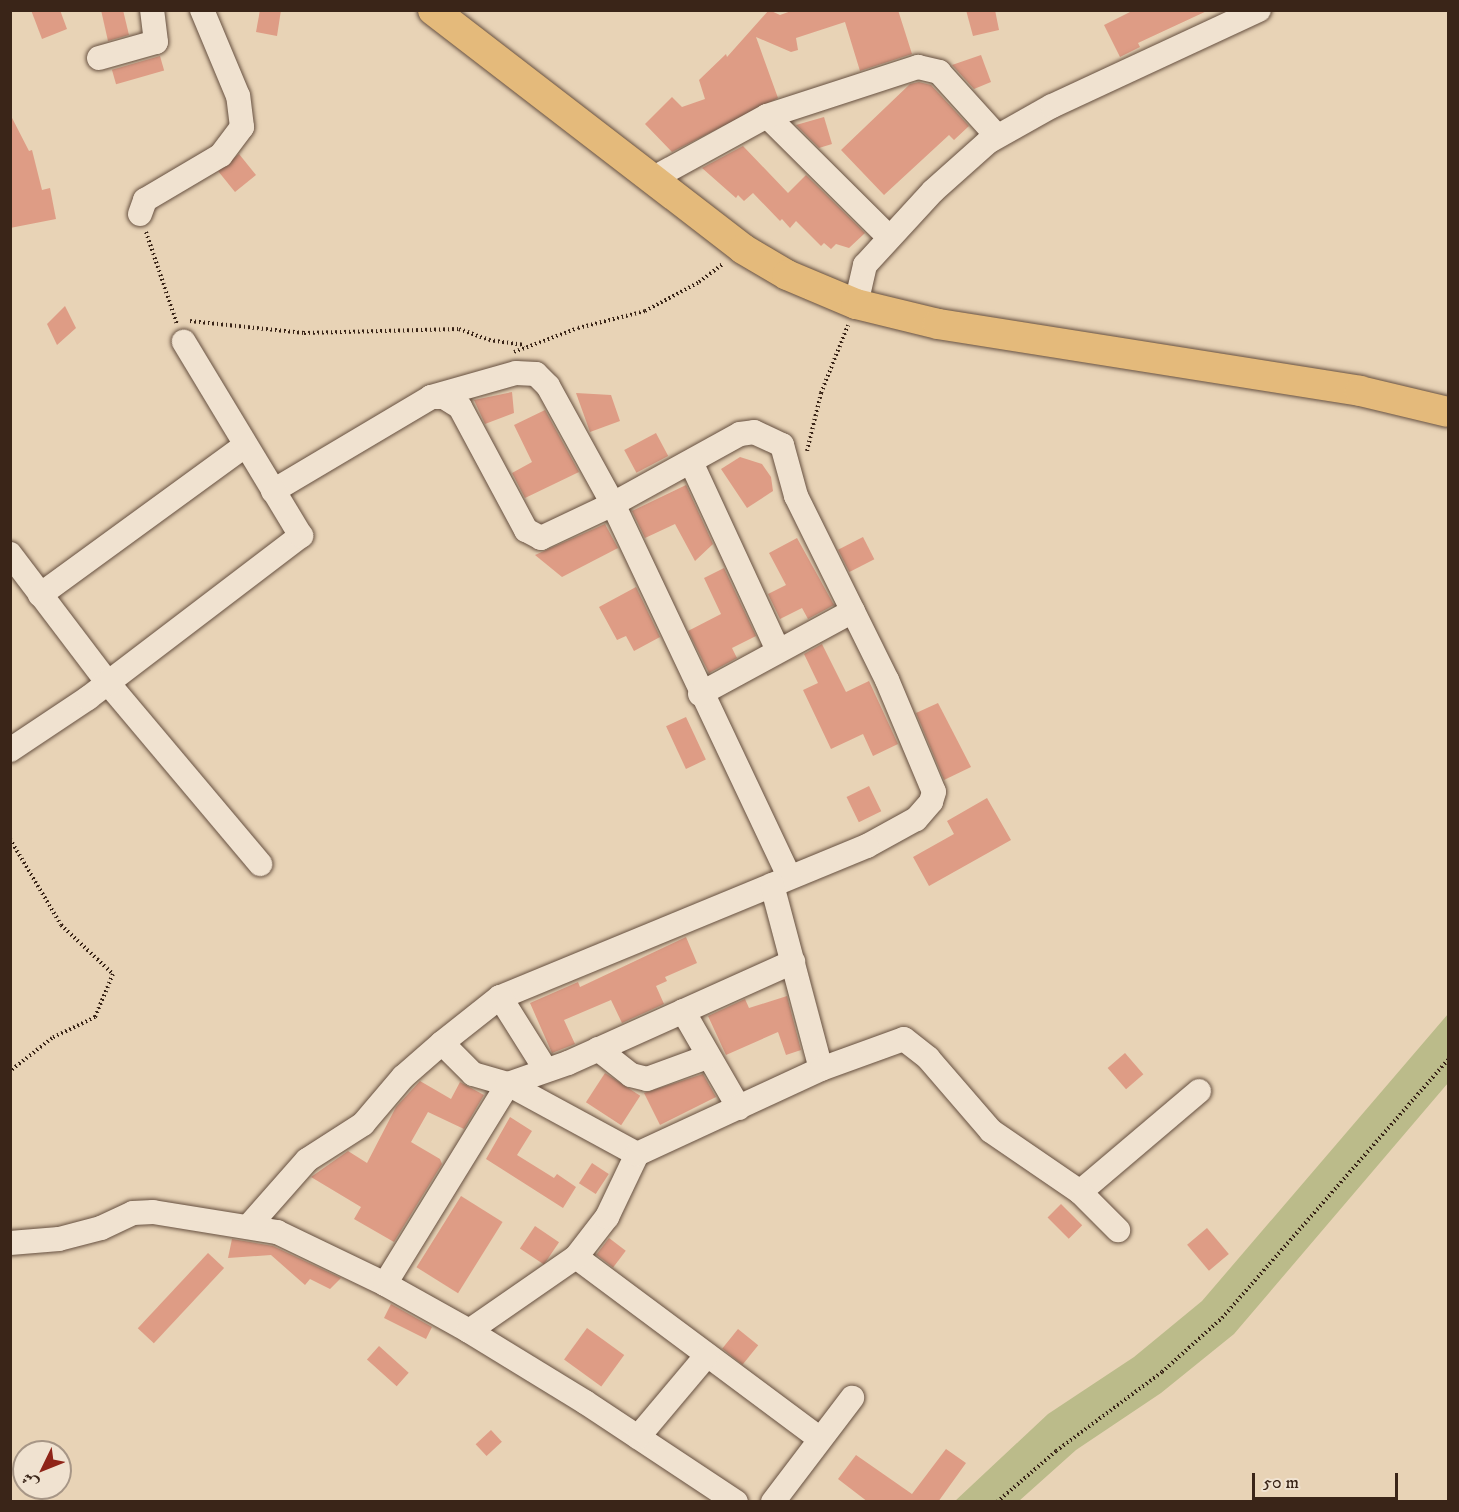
<!DOCTYPE html>
<html>
<head>
<meta charset="utf-8">
<style>
  body { margin:0 }
  #map { position:relative; width:1459px; height:1512px; overflow:hidden; background:#e8d3b6; font-family:"IM FELL DW Pica",Amiri,serif }
  div>[style] { position:absolute }
  [style*='--x'] { left:calc(var(--x)*1px); top:calc(var(--y)*1px); width:calc(var(--w)*1px); rotate:calc(var(--a)*1deg) }
  .green>* { inset:0; background:#bbbb8a }
  .building>* { inset:0; background:#de9c85; transform-origin:0 0 }
  .path>* { height:4px; margin-top:-2px; transform-origin:0; background:repeating-linear-gradient(90deg,#3a2518 0 1.5px,transparent 0 4.5px) }
  .roads { filter:drop-shadow(0 0 2px #665040) drop-shadow(0 0 2px #665040) }
  .minor>* { height:24px; margin:-12px; padding:0 12px; transform-origin:12px; border-radius:12px; background:#f0e2d0 }
  .major>* { height:30px; margin:-15px; padding:0 15px; transform-origin:15px; border-radius:15px; background:#e4ba7b }
  span { translate:-50% -50%; white-space:nowrap; text-align:center; line-height:1.15; -webkit-text-stroke:4.5px #f0e2d0; paint-order:stroke }
  .frame { position:absolute; inset:0; border:12px solid #3a2518; pointer-events:none }
  .north { position:absolute; left:12px; top:1440px; width:60px; height:60px; box-sizing:border-box; background:#f0e2d0; border:2px solid #a79686; border-radius:50%; rotate:227deg; font-size:16px; font-weight:700; line-height:24px; text-align:center; color:#3a2518 }
  .north::after { content:''; display:block; margin:auto; width:21px; height:27px; background:#8f2418; clip-path:polygon(50% 0,100% 100%,50% 72%,0 100%) }
  .scale { position:absolute; left:1252px; top:1473px; width:146px; height:27px; box-sizing:border-box; border:3px solid #3a2518; border-top:0; padding-left:8px; font-size:18px; line-height:21px; white-space:nowrap; color:#3a2518; -webkit-text-stroke:4px #f0e2d0; paint-order:stroke }
</style>
</head>
<body>
<div id="map">
  <div class="green">
    <i style="clip-path:polygon(1448px 1014px,1448px 1083px,1234px 1334px,1161px 1393px,1076px 1450px,1019px 1501px,955px 1501px,1048px 1414px,1134px 1357px,1202px 1301px)"></i>
  </div>
  <div class="building">
    <i style="clip-path:polygon(31px 10px,60px 10px,67px 29px,42px 39px)"></i>
    <i style="clip-path:polygon(101px 10px,123px 10px,129px 35px,108px 41px)"></i>
    <i style="clip-path:polygon(260px 10px,281px 10px,277px 36px,256px 32px)"></i>
    <i style="clip-path:polygon(769px 10px,780px 15px,794px 10px,898px 10px,912px 54px,860px 71px,845px 22px,796px 38px,798px 50px,791px 52px,756px 37px,778px 98px,672px 152px,645px 124px,672px 97px,682px 107px,705px 99px,699px 80px,726px 54px,727px 57px)"></i>
    <i style="clip-path:polygon(966px 10px,995px 10px,999px 30px,973px 36px)"></i>
    <i style="clip-path:polygon(1134px 10px,1209px 10px,1138px 43px,1140px 47px,1120px 57px,1104px 25px)"></i>
    <i style="clip-path:polygon(981px 55px,991px 82px,974px 89px,952px 65px)"></i>
    <i style="left:160px;top:56px;width:15px;height:50px;rotate:74deg"></i>
    <i style="clip-path:polygon(919px 82px,931px 85px,969px 126px,954px 140px,949px 135px,884px 195px,841px 150px,910px 84px)"></i>
    <i style="clip-path:polygon(10px 114px,29px 151px,32px 150px,42px 190px,50px 188px,56px 219px,10px 228px)"></i>
    <i style="clip-path:polygon(824px 117px,832px 144px,819px 148px,796px 125px)"></i>
    <i style="clip-path:polygon(743px 146px,788px 193px,806px 175px,865px 233px,849px 248px,836px 244px,831px 249px,824px 243px,821px 246px,796px 221px,790px 228px,782px 219px,780px 221px,753px 193px,744px 201px,738px 195px,736px 198px,702px 168px)"></i>
    <i style="left:239px;top:154px;width:27px;height:27px;rotate:51deg"></i>
    <i style="clip-path:polygon(65px 306px,76px 328px,57px 345px,47px 324px)"></i>
    <i style="clip-path:polygon(512px 392px,514px 413px,485px 424px,474px 400px)"></i>
    <i style="clip-path:polygon(576px 393px,611px 395px,620px 421px,590px 432px)"></i>
    <i style="clip-path:polygon(545px 410px,579px 472px,525px 498px,512px 473px,532px 462px,514px 425px)"></i>
    <i style="left:656px;top:433px;width:26px;height:36px;rotate:62deg"></i>
    <i style="clip-path:polygon(740px 457px,762px 464px,771px 477px,773px 491px,747px 508px,721px 469px)"></i>
    <i style="clip-path:polygon(686px 485px,713px 544px,695px 561px,675px 524px,645px 538px,632px 511px)"></i>
    <i style="clip-path:polygon(605px 524px,618px 548px,562px 577px,535px 555px)"></i>
    <i style="left:863px;top:537px;width:25px;height:28px;rotate:63deg"></i>
    <i style="clip-path:polygon(797px 538px,834px 605px,808px 619px,802px 608px,780px 619px,768px 594px,786px 585px,769px 553px)"></i>
    <i style="clip-path:polygon(724px 568px,756px 636px,732px 648px,737px 658px,709px 673px,688px 631px,721px 614px,704px 578px)"></i>
    <i style="clip-path:polygon(636px 587px,660px 637px,634px 651px,626px 636px,617px 640px,599px 607px)"></i>
    <i style="clip-path:polygon(822px 644px,846px 692px,869px 681px,898px 744px,873px 756px,863px 734px,831px 749px,803px 690px,818px 683px,804px 654px)"></i>
    <i style="clip-path:polygon(938px 703px,971px 767px,944px 780px,916px 713px)"></i>
    <i style="left:686px;top:717px;width:47px;height:22px;rotate:65deg"></i>
    <i style="left:869px;top:786px;width:28px;height:25px;rotate:64deg"></i>
    <i style="clip-path:polygon(987px 798px,1011px 840px,929px 886px,913px 857px,954px 834px,947px 821px)"></i>
    <i style="clip-path:polygon(686px 937px,697px 963px,665px 977px,667px 981px,656px 986px,664px 1004px,622px 1023px,611px 1000px,564px 1020px,575px 1044px,552px 1053px,530px 1003px,578px 982px,580px 987px)"></i>
    <i style="clip-path:polygon(787px 996px,801px 1050px,786px 1055px,778px 1032px,726px 1055px,708px 1016px,745px 999px,749px 1008px)"></i>
    <i style="left:1125px;top:1053px;width:28px;height:23px;rotate:49deg"></i>
    <i style="left:605px;top:1073px;width:42px;height:35px;rotate:33deg"></i>
    <i style="clip-path:polygon(703px 1074px,716px 1097px,660px 1125px,644px 1093px)"></i>
    <i style="clip-path:polygon(420px 1081px,451px 1099px,460px 1082px,484px 1095px,464px 1129px,428px 1112px,411px 1142px,440px 1159px,442px 1164px,394px 1242px,354px 1219px,361px 1207px,311px 1177px,348px 1151px,367px 1163px,396px 1107px)"></i>
    <i style="clip-path:polygon(510px 1117px,532px 1131px,517px 1155px,554px 1178px,557px 1174px,576px 1187px,563px 1208px,486px 1159px)"></i>
    <i style="left:592px;top:1163px;width:20px;height:24px;rotate:33deg"></i>
    <i style="left:461px;top:1196px;width:49px;height:84px;rotate:32deg"></i>
    <i style="left:1061px;top:1204px;width:30px;height:19px;rotate:45deg"></i>
    <i style="left:535px;top:1226px;width:29px;height:27px;rotate:34deg"></i>
    <i style="left:1207px;top:1228px;width:34px;height:26px;rotate:50deg"></i>
    <i style="left:609px;top:1238px;width:21px;height:21px;rotate:37deg"></i>
    <i style="clip-path:polygon(232px 1239px,273px 1246px,341px 1278px,330px 1289px,310px 1279px,305px 1285px,271px 1255px,228px 1258px)"></i>
    <i style="left:208px;top:1253px;width:22px;height:103px;rotate:43deg"></i>
    <i style="clip-path:polygon(391px 1304px,432px 1327px,426px 1339px,384px 1318px)"></i>
    <i style="left:587px;top:1328px;width:46px;height:39px;rotate:36deg"></i>
    <i style="left:738px;top:1329px;width:26px;height:25px;rotate:39deg"></i>
    <i style="left:379px;top:1346px;width:40px;height:18px;rotate:42deg"></i>
    <i style="left:491px;top:1430px;width:16px;height:21px;rotate:47deg"></i>
    <i style="clip-path:polygon(946px 1449px,966px 1463px,938px 1502px,868px 1502px,838px 1479px,856px 1455px,912px 1494px)"></i>
  </div>
  <div class="path">
    <i style="--x:146;--y:232;--w:97;--a:71.4"></i>
    <i style="--x:190;--y:321;--w:115;--a:6"></i>
    <i style="--x:304;--y:333;--w:155;--a:-1.5"></i>
    <i style="--x:459;--y:329;--w:32;--a:20"></i>
    <i style="--x:489;--y:340;--w:36;--a:8"></i>
    <i style="--x:514;--y:352;--w:68;--a:-20.6"></i>
    <i style="--x:578;--y:328;--w:69;--a:-14.2"></i>
    <i style="--x:645;--y:311;--w:61;--a:-28.2"></i>
    <i style="--x:699;--y:282;--w:30;--a:-37"></i>
    <i style="--x:807;--y:451;--w:60;--a:-76.4"></i>
    <i style="--x:821;--y:393;--w:73;--a:-68.3"></i>
    <i style="--x:10;--y:839;--w:100;--a:59.3"></i>
    <i style="--x:61;--y:925;--w:71;--a:43.3"></i>
    <i style="--x:113;--y:974;--w:47;--a:112.7"></i>
    <i style="--x:95;--y:1017;--w:48;--a:154"></i>
    <i style="--x:52;--y:1038;--w:53;--a:141.8"></i>
    <i style="--x:997;--y:1502;--w:78;--a:-40.8"></i>
    <i style="--x:1056;--y:1451;--w:132;--a:-36.7"></i>
    <i style="--x:1162;--y:1372;--w:81;--a:-42"></i>
    <i style="--x:1222;--y:1318;--w:343;--a:-48.8"></i>
  </div>
  <div class="roads">
    <div class="minor">
      <i style="--x:99;--y:58;--w:59;--a:-15.7"></i>
      <i style="--x:156;--y:42;--w:32;--a:-97"></i>
      <i style="--x:767;--y:116;--w:172;--a:44.8"></i>
      <i style="--x:652;--y:179;--w:131;--a:-28.7"></i>
      <i style="--x:767;--y:116;--w:159;--a:-18"></i>
      <i style="--x:918;--y:67;--w:22;--a:13"></i>
      <i style="--x:939;--y:72;--w:86;--a:47.8"></i>
      <i style="--x:140;--y:214;--w:15;--a:-70"></i>
      <i style="--x:145;--y:200;--w:88;--a:-30.6"></i>
      <i style="--x:221;--y:155;--w:35;--a:-53"></i>
      <i style="--x:242;--y:127;--w:31;--a:-97"></i>
      <i style="--x:238;--y:96;--w:93;--a:-112.7"></i>
      <i style="--x:856;--y:304;--w:40;--a:-77"></i>
      <i style="--x:865;--y:265;--w:100;--a:-47.4"></i>
      <i style="--x:933;--y:191;--w:74;--a:-41.7"></i>
      <i style="--x:988;--y:142;--w:73;--a:-29.4"></i>
      <i style="--x:1052;--y:106;--w:228;--a:-24.9"></i>
      <i style="--x:431;--y:397;--w:13;--a:0"></i>
      <i style="--x:444;--y:397;--w:19;--a:32"></i>
      <i style="--x:460;--y:407;--w:140;--a:61.8"></i>
      <i style="--x:526;--y:530;--w:17;--a:28"></i>
      <i style="--x:541;--y:538;--w:80;--a:-25.3"></i>
      <i style="--x:613;--y:504;--w:145;--a:-28.9"></i>
      <i style="--x:740;--y:434;--w:14;--a:-8"></i>
      <i style="--x:754;--y:432;--w:31;--a:25"></i>
      <i style="--x:782;--y:445;--w:53;--a:74.6"></i>
      <i style="--x:796;--y:496;--w:205;--a:63.7"></i>
      <i style="--x:887;--y:680;--w:121;--a:67.2"></i>
      <i style="--x:934;--y:792;--w:10;--a:107"></i>
      <i style="--x:931;--y:802;--w:23;--a:131"></i>
      <i style="--x:916;--y:819;--w:56;--a:151.1"></i>
      <i style="--x:867;--y:846;--w:397;--a:157.6"></i>
      <i style="--x:500;--y:997;--w:74;--a:141.6"></i>
      <i style="--x:691;--y:462;--w:207;--a:65.2"></i>
      <i style="--x:273;--y:491;--w:184;--a:-30.7"></i>
      <i style="--x:431;--y:397;--w:88;--a:-15.8"></i>
      <i style="--x:516;--y:373;--w:20;--a:3"></i>
      <i style="--x:536;--y:374;--w:17;--a:45"></i>
      <i style="--x:548;--y:386;--w:135;--a:61.2"></i>
      <i style="--x:613;--y:504;--w:412;--a:64.7"></i>
      <i style="--x:10;--y:554;--w:161;--a:52.8"></i>
      <i style="--x:107;--y:682;--w:238;--a:49.9"></i>
      <i style="--x:40;--y:595;--w:253;--a:-36.1"></i>
      <i style="--x:700;--y:694;--w:174;--a:-28.5"></i>
      <i style="--x:10;--y:750;--w:94;--a:-33.7"></i>
      <i style="--x:88;--y:698;--w:268;--a:-37.3"></i>
      <i style="--x:301;--y:536;--w:227;--a:-121.1"></i>
      <i style="--x:772;--y:885;--w:190;--a:75.1"></i>
      <i style="--x:500;--y:997;--w:86;--a:57.8"></i>
      <i style="--x:683;--y:1011;--w:112;--a:60"></i>
      <i style="--x:598;--y:1049;--w:42;--a:38.2"></i>
      <i style="--x:631;--y:1075;--w:16;--a:14"></i>
      <i style="--x:647;--y:1079;--w:64;--a:-20.1"></i>
      <i style="--x:1080;--y:1192;--w:156;--a:-40.3"></i>
      <i style="--x:248;--y:1227;--w:89;--a:-48.6"></i>
      <i style="--x:307;--y:1160;--w:67;--a:-32.7"></i>
      <i style="--x:363;--y:1124;--w:62;--a:-49.6"></i>
      <i style="--x:403;--y:1077;--w:52;--a:-41.1"></i>
      <i style="--x:442;--y:1043;--w:44;--a:45"></i>
      <i style="--x:473;--y:1074;--w:36;--a:16"></i>
      <i style="--x:508;--y:1084;--w:147;--a:28.5"></i>
      <i style="--x:10;--y:1243;--w:49;--a:-4.7"></i>
      <i style="--x:59;--y:1239;--w:43;--a:-14.7"></i>
      <i style="--x:101;--y:1228;--w:35;--a:-25"></i>
      <i style="--x:133;--y:1213;--w:20;--a:-3"></i>
      <i style="--x:153;--y:1212;--w:126;--a:9.2"></i>
      <i style="--x:277;--y:1232;--w:120;--a:25.7"></i>
      <i style="--x:385;--y:1284;--w:96;--a:29.2"></i>
      <i style="--x:469;--y:1331;--w:136;--a:31.5"></i>
      <i style="--x:585;--y:1402;--w:181;--a:33.5"></i>
      <i style="--x:576;--y:1257;--w:304;--a:36.7"></i>
      <i style="--x:385;--y:1284;--w:235;--a:-58.4"></i>
      <i style="--x:508;--y:1084;--w:64;--a:-19.3"></i>
      <i style="--x:568;--y:1063;--w:247;--a:-24.2"></i>
      <i style="--x:469;--y:1331;--w:130;--a:-34.7"></i>
      <i style="--x:576;--y:1257;--w:51;--a:-52.2"></i>
      <i style="--x:607;--y:1217;--w:70;--a:-64.5"></i>
      <i style="--x:637;--y:1154;--w:203;--a:-24.8"></i>
      <i style="--x:821;--y:1069;--w:88;--a:-19.9"></i>
      <i style="--x:904;--y:1039;--w:31;--a:38"></i>
      <i style="--x:928;--y:1058;--w:96;--a:49.2"></i>
      <i style="--x:991;--y:1131;--w:108;--a:34.4"></i>
      <i style="--x:1080;--y:1192;--w:54;--a:45"></i>
      <i style="--x:638;--y:1437;--w:107;--a:-49.9"></i>
      <i style="--x:773;--y:1502;--w:131;--a:-52.8"></i>
    </div>
    <div class="major">
      <i style="--x:433;--y:10;--w:391;--a:37.6"></i>
      <i style="--x:743;--y:249;--w:51;--a:30.6"></i>
      <i style="--x:787;--y:275;--w:75;--a:22.8"></i>
      <i style="--x:856;--y:304;--w:84;--a:13.7"></i>
      <i style="--x:938;--y:324;--w:427;--a:9"></i>
      <i style="--x:1360;--y:391;--w:90;--a:13.4"></i>
    </div>
  </div>
  <div class="frame"></div>
  <div class="north">ش</div>
  <div class="scale">50 m</div>
</div>
</body>
</html>
